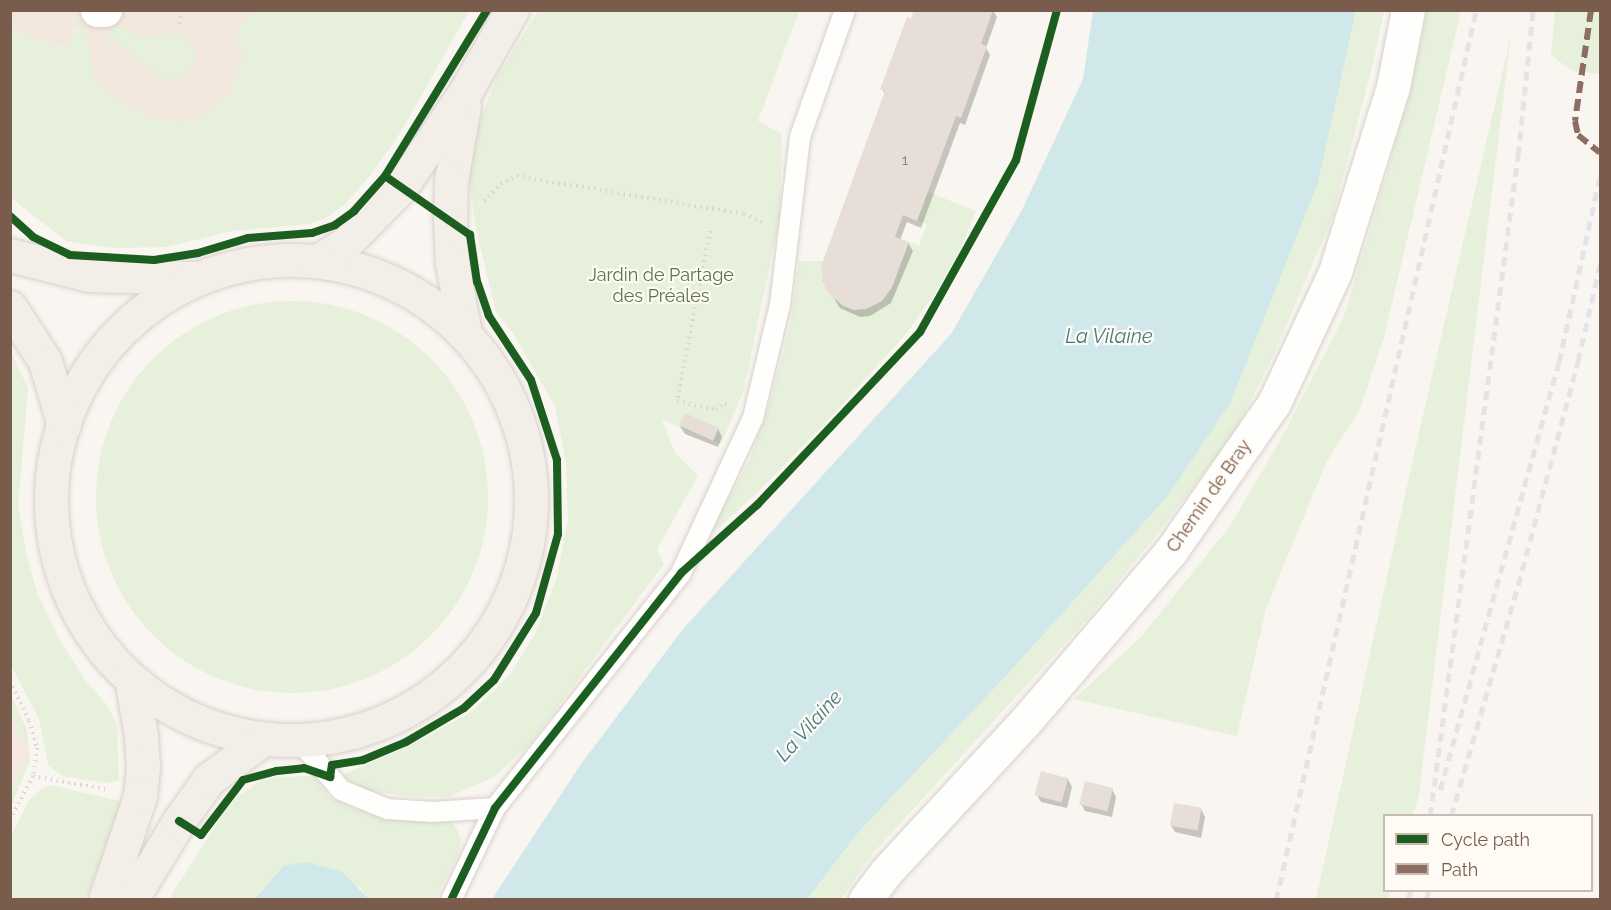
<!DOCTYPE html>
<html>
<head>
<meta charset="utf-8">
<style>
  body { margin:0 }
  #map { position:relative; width:1611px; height:910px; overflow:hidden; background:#f9f5f0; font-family:Raleway,sans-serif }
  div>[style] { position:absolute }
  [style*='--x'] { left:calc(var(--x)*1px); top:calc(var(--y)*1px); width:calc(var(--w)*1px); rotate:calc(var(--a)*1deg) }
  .residential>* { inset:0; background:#f2e8de }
  .commercial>* { inset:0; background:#f6e8e1 }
  .green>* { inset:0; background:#e7f0db }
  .round { border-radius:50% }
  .water>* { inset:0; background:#d0e8ea }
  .shadow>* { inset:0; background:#0003 }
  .building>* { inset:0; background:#e6ded7; transform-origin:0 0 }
  .path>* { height:4px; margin-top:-2px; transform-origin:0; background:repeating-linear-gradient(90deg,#dcd5d0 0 1.5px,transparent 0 6px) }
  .roads { filter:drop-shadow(0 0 2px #d7d1cb) drop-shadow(0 0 2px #d7d1cb) }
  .lane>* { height:20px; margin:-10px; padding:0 10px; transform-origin:10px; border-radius:10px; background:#fefefd }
  .street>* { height:33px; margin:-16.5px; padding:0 16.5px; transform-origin:16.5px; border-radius:16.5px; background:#fefefd }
  .primary>* { height:33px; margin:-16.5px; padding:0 16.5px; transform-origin:16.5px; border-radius:16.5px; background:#f3eee8 }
  .primary>.ring { margin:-16.5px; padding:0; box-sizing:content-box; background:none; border:33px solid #f3eee8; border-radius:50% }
  .rail>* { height:4.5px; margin-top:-2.25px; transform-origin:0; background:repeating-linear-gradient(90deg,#e6e3e7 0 9px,transparent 0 15px) }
  .quiet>* { height:6px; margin-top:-3px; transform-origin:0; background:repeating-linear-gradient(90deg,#8d6e63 0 12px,transparent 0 18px) }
  .cycleway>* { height:8px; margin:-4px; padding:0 4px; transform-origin:4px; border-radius:4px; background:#1b5e20 }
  span { translate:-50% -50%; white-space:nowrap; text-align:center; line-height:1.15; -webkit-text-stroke:4.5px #fffaf3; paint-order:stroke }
  .number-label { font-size:15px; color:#977e72 }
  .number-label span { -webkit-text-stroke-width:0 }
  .park-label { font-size:18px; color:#537a41 }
  .street-label { font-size:18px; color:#7a5c4d }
  .water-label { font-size:20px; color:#437c86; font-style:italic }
  .frame { position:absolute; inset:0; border:12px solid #7a5c4d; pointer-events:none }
  .legend { position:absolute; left:1383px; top:814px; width:210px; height:78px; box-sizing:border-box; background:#fffaf3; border:2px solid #cabbb1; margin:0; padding:8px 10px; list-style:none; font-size:18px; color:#7a5c4d }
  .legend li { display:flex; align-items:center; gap:12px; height:30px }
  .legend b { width:30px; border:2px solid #cabbb1 }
</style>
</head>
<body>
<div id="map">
  <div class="residential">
    <i style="clip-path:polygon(11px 11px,253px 11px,235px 33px,244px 56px,229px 95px,209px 112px,184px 123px,149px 119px,115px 98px,94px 81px,88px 41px,75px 28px,67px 49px,11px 29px)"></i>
  </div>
  <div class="commercial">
    <i style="clip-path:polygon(11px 716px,28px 754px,11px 790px)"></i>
  </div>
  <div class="green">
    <i style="clip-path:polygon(253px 11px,469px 11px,400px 133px,370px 176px,344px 205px,326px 218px,308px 224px,232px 231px,166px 247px,113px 248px,66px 241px,11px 198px,11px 29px,66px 49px,78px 25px,84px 29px,88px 41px,94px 81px,115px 98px,149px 119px,184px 123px,209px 112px,229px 95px,244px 56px,235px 33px)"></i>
    <i style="clip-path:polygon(538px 11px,799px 11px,758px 121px,782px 134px,780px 217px,743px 393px,721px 444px,662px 420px,675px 453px,698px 476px,657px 549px,664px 564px,531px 743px,494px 777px,448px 797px,405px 796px,366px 790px,340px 776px,411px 745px,470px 713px,510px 675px,535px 634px,556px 580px,568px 521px,566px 463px,555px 406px,514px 335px,496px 312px,476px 229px,469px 177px,476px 131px,497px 77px)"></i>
    <i style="clip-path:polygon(1356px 11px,1384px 11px,1374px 60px,1332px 219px,1272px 358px,1237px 429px,1155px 537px,1088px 618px,874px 852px,841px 899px,808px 900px,856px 835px,1004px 678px,1167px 497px,1231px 402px,1318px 183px)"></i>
    <i style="clip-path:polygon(1427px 11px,1461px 11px,1384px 337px,1360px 409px,1327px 461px,1266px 608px,1237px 736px,1074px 699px,1141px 637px,1230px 526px,1286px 430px,1344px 316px,1391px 160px)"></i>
    <i style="clip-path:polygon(1555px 11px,1600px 11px,1600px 74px,1572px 71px,1551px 55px)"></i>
    <i style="clip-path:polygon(112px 25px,123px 26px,144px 38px,172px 33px,187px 36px,196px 51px,193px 70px,181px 78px,171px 80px,159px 76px,108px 37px,109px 28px)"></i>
    <i style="clip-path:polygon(1511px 35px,1419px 794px,1413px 815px,1384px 816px,1384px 890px,1391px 891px,1389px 899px,1316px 899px,1415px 450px)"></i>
    <i style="clip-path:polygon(928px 192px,976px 211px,961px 248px,935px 294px,905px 335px,829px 419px,761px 489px,714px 532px,710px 531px,749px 461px,769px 406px,790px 325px,799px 261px,823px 261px,821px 271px,826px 291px,843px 306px,854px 310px,876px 304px,887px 296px,892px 287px,909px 242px,919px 246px,927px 224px,917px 221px)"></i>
    <i class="round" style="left:96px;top:301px;width:392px;height:392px"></i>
    <i style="clip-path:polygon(11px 352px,28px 388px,18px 506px,26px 552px,37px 593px,60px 640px,85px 680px,107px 705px,117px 725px,119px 780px,108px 783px,62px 776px,48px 765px,39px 719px,11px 665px)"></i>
    <i style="clip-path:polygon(11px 695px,27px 730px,30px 760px,11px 807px,11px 790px,28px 754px,11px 716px)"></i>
    <i style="clip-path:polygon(314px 776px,330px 798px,369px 814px,453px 822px,461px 839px,459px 854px,435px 899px,369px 899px,360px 887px,283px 866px,255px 899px,168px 900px,226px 810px,238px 796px,262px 780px,277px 777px)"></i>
    <i style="clip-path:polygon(51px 785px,124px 802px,86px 899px,11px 899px,10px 838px,29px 800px,42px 788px)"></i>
  </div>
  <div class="water">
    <i style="clip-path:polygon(1093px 11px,1356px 11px,1318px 183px,1231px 402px,1167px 497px,1004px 678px,856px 835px,808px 899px,492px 899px,581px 764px,683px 629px,951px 334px,1022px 210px,1083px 79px)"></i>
    <i style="clip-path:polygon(307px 862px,342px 872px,369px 899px,255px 899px,283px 866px)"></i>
  </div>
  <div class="shadow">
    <i style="clip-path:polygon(916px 10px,993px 10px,997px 17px,986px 48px,990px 55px,965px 125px,960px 123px,921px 228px,907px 222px,900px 240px,908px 243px,913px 251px,891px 303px,870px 316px,860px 317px,840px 308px,823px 281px,824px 261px,885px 94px,882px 89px)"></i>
    <i style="clip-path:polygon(680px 426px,718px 429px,722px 437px,718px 447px,685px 434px)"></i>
    <i style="clip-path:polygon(1068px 779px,1072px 787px,1067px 808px,1041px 802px,1037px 795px)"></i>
    <i style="clip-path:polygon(1112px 789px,1116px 797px,1112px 817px,1085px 811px,1081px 804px)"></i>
    <i style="clip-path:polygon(1201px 809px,1205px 817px,1201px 838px,1175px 832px,1170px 824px)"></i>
  </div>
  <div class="building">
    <i style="clip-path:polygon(914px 10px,993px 10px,981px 44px,987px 46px,961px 118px,956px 116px,917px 221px,903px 215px,895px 237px,909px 242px,892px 287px,882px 301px,866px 309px,854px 310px,843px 306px,826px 291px,821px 271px,823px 261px,885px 91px,880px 89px,907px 17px,911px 19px)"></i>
    <i style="left:685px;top:413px;width:37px;height:14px;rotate:24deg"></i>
    <i style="left:1041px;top:771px;width:28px;height:25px;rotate:15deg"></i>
    <i style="left:1085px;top:781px;width:29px;height:24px;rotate:14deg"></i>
    <i style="left:1174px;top:803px;width:28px;height:23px;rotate:10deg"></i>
  </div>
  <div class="path">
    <i style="--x:180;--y:24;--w:14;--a:-82"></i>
    <i style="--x:484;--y:201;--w:24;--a:-45"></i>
    <i style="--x:501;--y:184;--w:18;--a:-27"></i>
    <i style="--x:517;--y:176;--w:230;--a:9.5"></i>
    <i style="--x:744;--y:214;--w:20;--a:24"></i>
    <i style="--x:710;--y:231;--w:173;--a:101"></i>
    <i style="--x:677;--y:401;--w:40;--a:13"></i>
    <i style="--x:716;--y:410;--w:11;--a:-34"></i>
    <i style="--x:725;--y:404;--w:4;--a:34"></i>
    <i style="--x:10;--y:681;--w:44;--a:64.6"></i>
    <i style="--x:29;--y:721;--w:28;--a:73"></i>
    <i style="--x:37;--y:748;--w:28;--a:98"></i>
    <i style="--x:33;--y:776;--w:50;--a:117.6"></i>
    <i style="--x:33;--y:776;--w:77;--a:10.4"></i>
  </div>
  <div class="roads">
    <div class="lane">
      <i style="--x:299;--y:740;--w:65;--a:50"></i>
      <i style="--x:341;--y:790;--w:50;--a:22.4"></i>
      <i style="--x:387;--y:809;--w:46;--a:3.7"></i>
      <i style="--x:433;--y:812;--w:62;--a:-3.7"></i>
      <i style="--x:451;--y:900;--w:102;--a:-64.4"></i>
      <i style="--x:495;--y:808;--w:300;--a:-51.6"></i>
      <i style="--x:681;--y:573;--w:171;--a:-65.1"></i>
      <i style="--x:753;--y:418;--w:116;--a:-76.6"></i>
      <i style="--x:780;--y:305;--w:169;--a:-83.2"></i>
      <i style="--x:800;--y:137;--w:135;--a:-70.5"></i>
    </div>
    <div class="street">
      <i style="--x:97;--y:10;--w:8;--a:0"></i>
      <i style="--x:865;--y:900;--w:35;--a:-53"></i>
      <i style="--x:886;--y:872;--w:205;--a:-47.2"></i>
      <i style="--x:1025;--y:722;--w:225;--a:-49.5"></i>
      <i style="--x:1171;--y:551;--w:180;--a:-55.2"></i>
      <i style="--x:1274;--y:403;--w:145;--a:-65"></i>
      <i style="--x:1335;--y:272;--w:194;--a:-72.6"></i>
      <i style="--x:1393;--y:87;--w:78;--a:-79"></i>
    </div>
    <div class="primary">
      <i style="--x:464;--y:106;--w:76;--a:99.8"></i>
      <i style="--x:451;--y:181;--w:39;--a:91"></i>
      <i style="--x:450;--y:220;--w:43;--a:87.3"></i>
      <i style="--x:452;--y:263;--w:72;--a:79.6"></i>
      <i style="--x:10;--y:255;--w:81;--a:14.2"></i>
      <i style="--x:89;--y:275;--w:106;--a:1.6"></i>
      <i class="ring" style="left:51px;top:260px;width:447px;height:447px"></i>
      <i style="--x:318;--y:261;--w:31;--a:-32"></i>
      <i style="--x:344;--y:245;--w:81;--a:-45.5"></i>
      <i style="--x:401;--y:187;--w:118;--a:-56"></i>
      <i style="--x:467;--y:89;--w:91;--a:-60.3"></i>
      <i style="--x:10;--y:307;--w:64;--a:57.1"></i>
      <i style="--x:45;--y:361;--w:67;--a:73.5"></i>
      <i style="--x:105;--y:900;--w:110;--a:-71.4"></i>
      <i style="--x:140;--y:796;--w:30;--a:-84"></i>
      <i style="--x:143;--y:766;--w:31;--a:-94"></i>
      <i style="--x:141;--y:735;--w:57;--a:-100.1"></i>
      <i style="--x:131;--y:900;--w:92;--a:-58.7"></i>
      <i style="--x:179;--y:821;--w:52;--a:-54.5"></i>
      <i style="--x:209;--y:779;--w:67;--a:-36.5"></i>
    </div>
  </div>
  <div class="rail">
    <i style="--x:1440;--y:790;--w:444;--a:-74.5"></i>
    <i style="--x:1559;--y:362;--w:191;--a:-77.6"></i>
    <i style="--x:1430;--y:816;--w:667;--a:-82.42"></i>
    <i style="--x:1518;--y:155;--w:146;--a:-84.1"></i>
    <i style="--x:1451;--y:816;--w:241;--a:-73.8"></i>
    <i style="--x:1518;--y:585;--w:232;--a:-75"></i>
    <i style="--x:1578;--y:361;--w:99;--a:-77.2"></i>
    <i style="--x:1276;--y:900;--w:912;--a:-77.33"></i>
    <i style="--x:1408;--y:900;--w:10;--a:-73"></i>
    <i style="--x:1426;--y:900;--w:10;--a:-73"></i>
  </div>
  <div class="quiet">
    <i style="--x:1591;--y:10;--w:112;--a:98.2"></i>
    <i style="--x:1575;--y:121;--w:14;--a:78"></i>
    <i style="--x:1578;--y:135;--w:28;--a:39"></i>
  </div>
  <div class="cycleway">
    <i style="--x:10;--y:216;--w:31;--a:42"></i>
    <i style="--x:33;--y:237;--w:41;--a:25.9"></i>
    <i style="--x:70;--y:255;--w:84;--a:3.4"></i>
    <i style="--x:154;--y:260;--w:45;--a:-9"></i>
    <i style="--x:198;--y:253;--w:52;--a:-16.7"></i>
    <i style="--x:248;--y:238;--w:64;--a:-4.5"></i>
    <i style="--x:312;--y:233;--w:24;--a:-19"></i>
    <i style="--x:335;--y:225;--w:24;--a:-36"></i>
    <i style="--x:354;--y:211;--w:47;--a:-48.5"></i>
    <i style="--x:385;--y:176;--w:195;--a:-58.4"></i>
    <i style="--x:179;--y:821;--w:26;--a:32"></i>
    <i style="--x:201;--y:835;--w:69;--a:-52.6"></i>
    <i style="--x:243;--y:780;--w:35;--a:-15"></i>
    <i style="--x:277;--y:771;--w:27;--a:-6"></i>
    <i style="--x:304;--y:768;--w:28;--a:19"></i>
    <i style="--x:330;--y:777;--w:12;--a:-81"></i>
    <i style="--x:332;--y:765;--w:31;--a:-9"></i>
    <i style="--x:363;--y:760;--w:47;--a:-22.7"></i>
    <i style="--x:406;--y:742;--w:67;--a:-30.4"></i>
    <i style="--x:464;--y:708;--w:41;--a:-43"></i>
    <i style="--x:494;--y:680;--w:79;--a:-57.9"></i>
    <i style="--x:536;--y:613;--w:82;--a:-74.4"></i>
    <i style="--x:558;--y:534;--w:74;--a:-90.8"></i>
    <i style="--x:557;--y:460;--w:84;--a:-108"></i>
    <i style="--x:531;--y:380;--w:77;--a:-123.3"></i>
    <i style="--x:489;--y:316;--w:36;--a:-109"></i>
    <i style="--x:477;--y:282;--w:48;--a:-98.5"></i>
    <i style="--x:470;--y:235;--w:103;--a:-145.2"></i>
    <i style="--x:451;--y:900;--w:102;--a:-64.4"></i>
    <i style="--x:495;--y:808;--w:300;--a:-51.6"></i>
    <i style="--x:681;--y:573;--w:102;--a:-41.8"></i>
    <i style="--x:757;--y:505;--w:238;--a:-46.7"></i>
    <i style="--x:920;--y:332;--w:197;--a:-60.8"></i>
    <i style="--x:1016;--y:160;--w:156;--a:-74.7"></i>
  </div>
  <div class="number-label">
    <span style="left:905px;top:161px">1</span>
  </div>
  <div class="park-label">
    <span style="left:661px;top:286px">Jardin de Partage<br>des Préales</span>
  </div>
  <div class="street-label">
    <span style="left:1209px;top:496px;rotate:-55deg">Chemin de Bray</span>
  </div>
  <div class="water-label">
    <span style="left:1109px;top:336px">La Vilaine</span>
    <span style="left:809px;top:726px;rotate:-48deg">La Vilaine</span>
  </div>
  <div class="frame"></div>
  <ul class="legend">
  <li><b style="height:8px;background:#1b5e20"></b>Cycle path</li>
  <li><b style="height:8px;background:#8d6e63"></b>Path</li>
  </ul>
</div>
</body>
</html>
